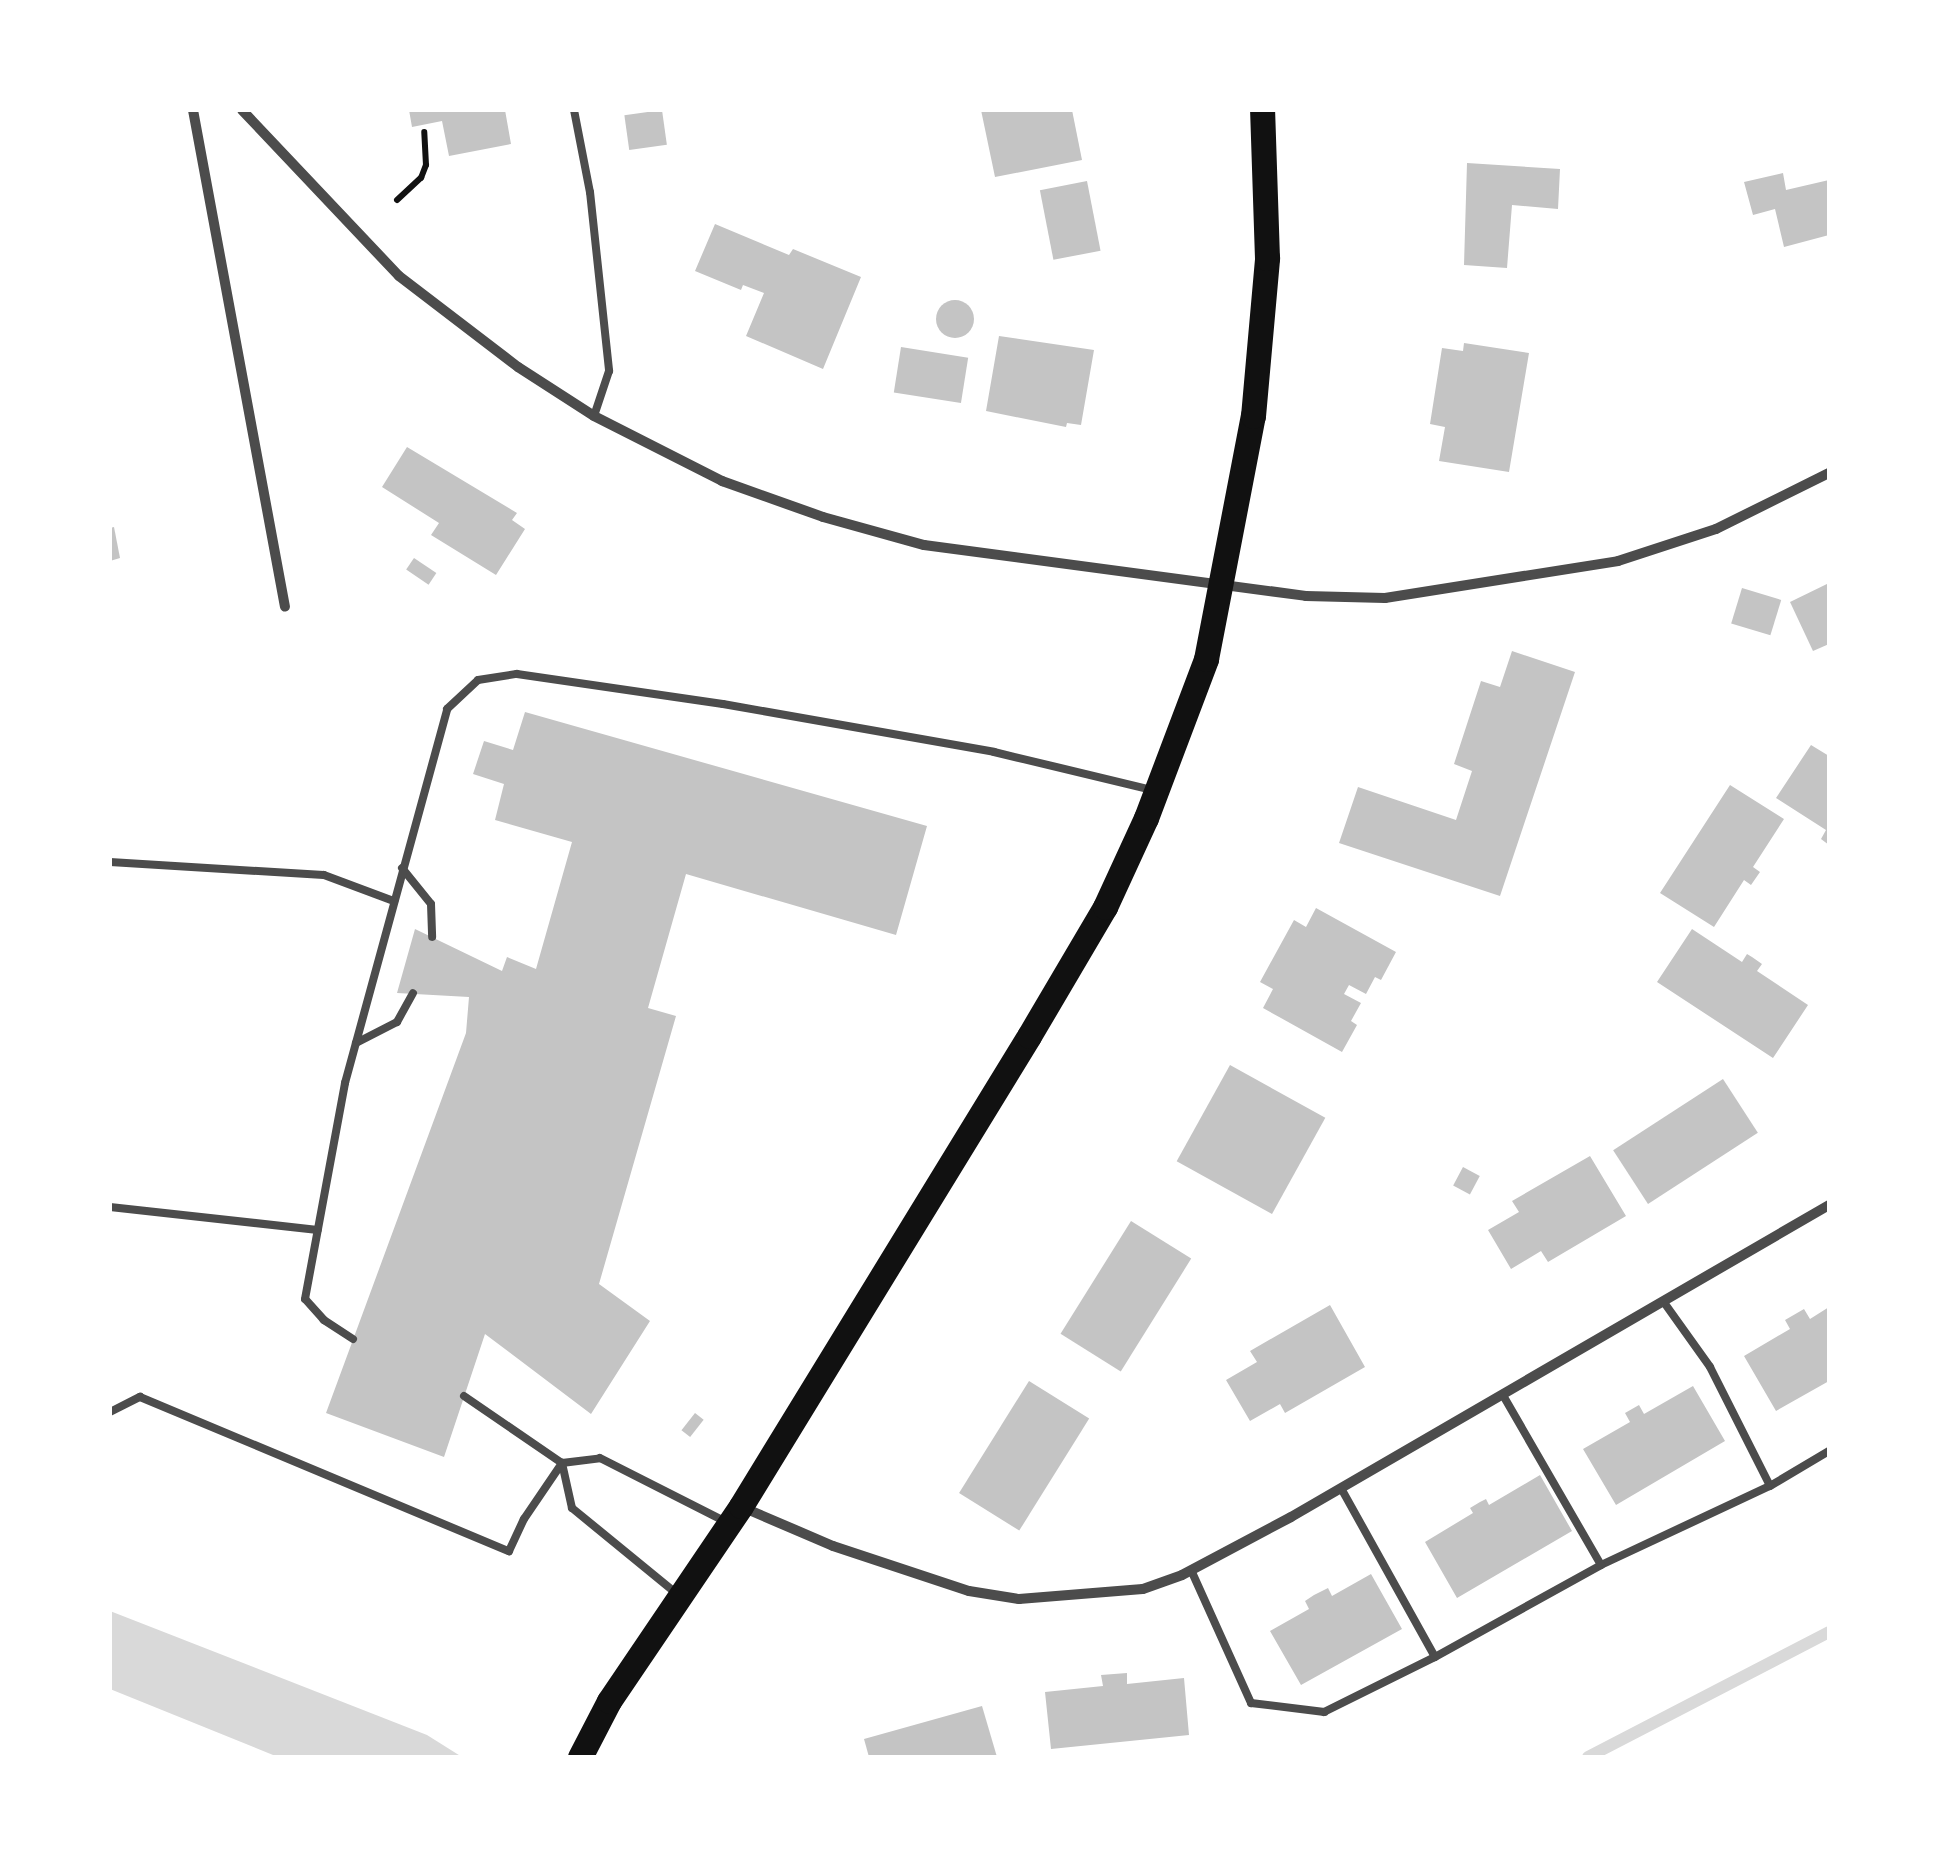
<!DOCTYPE html>
<html>
<head>
<meta charset="utf-8">
<style>
  body { margin:0 }
  #map { position:relative; width:1939px; height:1867px; overflow:hidden; background:#fff; font-family:"PT Sans Narrow",sans-serif }
  div>[style] { position:absolute }
  [style*='--x'] { left:calc(var(--x)*1px); top:calc(var(--y)*1px); width:calc(var(--w)*1px); rotate:calc(var(--a)*1deg) }
  .water>* { inset:0; background:#d9d9d9 }
  .stream>* { height:12px; margin:-6px; padding:0 6px; transform-origin:6px; border-radius:6px; background:#d9d9d9 }
  .building>* { inset:0; background:#c4c4c4; transform-origin:0 0 }
  .round { border-radius:50% }
  .path>* { height:6px; margin:-3px; padding:0 3px; transform-origin:3px; border-radius:3px; background:#111 }
  .service>* { height:8px; margin:-4px; padding:0 4px; transform-origin:4px; border-radius:4px; background:#4c4c4c }
  .minor>* { height:10px; margin:-5px; padding:0 5px; transform-origin:5px; border-radius:5px; background:#4c4c4c }
  .primary>* { height:25px; margin:-12.5px; padding:0 12.5px; transform-origin:12.5px; border-radius:12.5px; background:#111 }
  span { translate:-50% -50%; white-space:nowrap; text-align:center; line-height:1.15; -webkit-text-stroke:9px #fff; paint-order:stroke }
  .frame { position:absolute; inset:0; border:112px solid #fff; pointer-events:none }
</style>
</head>
<body>
<div id="map">
  <div class="water">
    <i style="clip-path:polygon(110px 1611px,427px 1735px,462px 1757px,278px 1757px,110px 1689px)"></i>
  </div>
  <div class="stream">
    <i style="--x:1588;--y:1757;--w:271;--a:-27.4"></i>
  </div>
  <div class="building">
    <i style="clip-path:polygon(409px 110px,505px 110px,511px 144px,449px 156px,442px 121px,412px 127px)"></i>
    <i style="left:662px;top:110px;width:35px;height:38px;rotate:82deg"></i>
    <i style="clip-path:polygon(981px 110px,1072px 110px,1082px 160px,995px 177px)"></i>
    <i style="clip-path:polygon(1467px 163px,1560px 169px,1558px 209px,1512px 205px,1507px 268px,1464px 265px)"></i>
    <i style="clip-path:polygon(1783px 173px,1786px 190px,1829px 180px,1829px 235px,1784px 247px,1775px 209px,1753px 215px,1744px 182px)"></i>
    <i style="left:1087px;top:181px;width:71px;height:48px;rotate:79deg"></i>
    <i style="clip-path:polygon(715px 224px,789px 255px,793px 249px,861px 277px,823px 369px,746px 336px,764px 293px,743px 285px,741px 290px,695px 271px)"></i>
    <i class="round" style="left:936px;top:300px;width:38px;height:38px"></i>
    <i style="clip-path:polygon(999px 336px,1094px 350px,1081px 425px,1067px 423px,1066px 427px,986px 411px)"></i>
    <i style="clip-path:polygon(1464px 343px,1529px 353px,1509px 472px,1439px 461px,1445px 427px,1430px 424px,1442px 348px,1463px 351px)"></i>
    <i style="left:901px;top:347px;width:68px;height:46px;rotate:9deg"></i>
    <i style="clip-path:polygon(407px 447px,517px 513px,512px 520px,525px 529px,496px 575px,431px 535px,439px 523px,382px 487px)"></i>
    <i style="clip-path:polygon(114px 527px,120px 558px,110px 561px,110px 528px)"></i>
    <i style="left:414px;top:558px;width:27px;height:14px;rotate:34deg"></i>
    <i style="clip-path:polygon(1829px 583px,1829px 644px,1813px 651px,1790px 602px)"></i>
    <i style="left:1742px;top:588px;width:41px;height:37px;rotate:17deg"></i>
    <i style="clip-path:polygon(1512px 651px,1575px 672px,1500px 896px,1339px 843px,1358px 787px,1456px 820px,1472px 771px,1454px 764px,1481px 681px,1500px 687px)"></i>
    <i style="clip-path:polygon(525px 712px,927px 826px,896px 935px,686px 874px,648px 1008px,676px 1016px,599px 1284px,650px 1321px,591px 1414px,485px 1334px,444px 1457px,326px 1413px,466px 1033px,469px 997px,397px 993px,415px 929px,502px 971px,507px 957px,536px 969px,572px 842px,495px 820px,504px 784px,473px 774px,484px 741px,513px 750px)"></i>
    <i style="clip-path:polygon(1811px 745px,1829px 756px,1829px 845px,1821px 839px,1826px 830px,1776px 798px)"></i>
    <i style="clip-path:polygon(1730px 785px,1784px 819px,1753px 867px,1760px 872px,1751px 885px,1744px 880px,1714px 927px,1660px 893px)"></i>
    <i style="clip-path:polygon(1316px 908px,1396px 952px,1381px 980px,1375px 977px,1366px 994px,1349px 985px,1344px 994px,1361px 1003px,1351px 1021px,1357px 1025px,1342px 1052px,1263px 1008px,1273px 989px,1260px 982px,1294px 920px,1306px 927px)"></i>
    <i style="clip-path:polygon(1692px 929px,1742px 962px,1747px 954px,1752px 957px,1762px 964px,1757px 971px,1808px 1005px,1773px 1058px,1657px 982px)"></i>
    <i style="left:1230px;top:1065px;width:109px;height:110px;rotate:29deg"></i>
    <i style="left:1723px;top:1079px;width:64px;height:131px;rotate:57deg"></i>
    <i style="clip-path:polygon(1590px 1156px,1626px 1216px,1548px 1262px,1541px 1251px,1511px 1269px,1488px 1230px,1519px 1212px,1512px 1201px)"></i>
    <i style="left:1463px;top:1167px;width:19px;height:21px;rotate:28deg"></i>
    <i style="left:1131px;top:1221px;width:71px;height:133px;rotate:32deg"></i>
    <i style="clip-path:polygon(1330px 1305px,1365px 1367px,1285px 1413px,1280px 1404px,1250px 1421px,1226px 1380px,1257px 1362px,1250px 1351px)"></i>
    <i style="clip-path:polygon(1829px 1307px,1829px 1381px,1776px 1411px,1744px 1356px,1790px 1329px,1785px 1320px,1804px 1309px,1810px 1319px)"></i>
    <i style="left:1029px;top:1381px;width:71px;height:132px;rotate:32deg"></i>
    <i style="clip-path:polygon(1693px 1386px,1725px 1441px,1616px 1505px,1583px 1449px,1630px 1422px,1625px 1413px,1639px 1405px,1644px 1414px)"></i>
    <i style="left:695px;top:1413px;width:11px;height:22px;rotate:38deg"></i>
    <i style="clip-path:polygon(1540px 1475px,1572px 1531px,1457px 1598px,1425px 1542px,1473px 1513px,1470px 1508px,1480px 1502px,1486px 1499px,1489px 1505px)"></i>
    <i style="clip-path:polygon(1371px 1574px,1402px 1629px,1301px 1685px,1270px 1631px,1309px 1609px,1305px 1601px,1314px 1595px,1328px 1588px,1332px 1596px)"></i>
    <i style="clip-path:polygon(1127px 1673px,1127px 1684px,1184px 1678px,1189px 1735px,1051px 1749px,1045px 1692px,1103px 1686px,1101px 1675px)"></i>
    <i style="clip-path:polygon(982px 1706px,997px 1757px,869px 1757px,864px 1739px)"></i>
  </div>
  <div class="path">
    <i style="--x:397;--y:200;--w:33;--a:-43"></i>
    <i style="--x:421;--y:178;--w:14;--a:-69"></i>
    <i style="--x:426;--y:165;--w:33;--a:-93"></i>
  </div>
  <div class="service">
    <i style="--x:574;--y:110;--w:84;--a:79"></i>
    <i style="--x:590;--y:192;--w:180;--a:83.9"></i>
    <i style="--x:609;--y:371;--w:47;--a:108.4"></i>
    <i style="--x:110;--y:862;--w:214;--a:3.5"></i>
    <i style="--x:324;--y:875;--w:75;--a:20.4"></i>
    <i style="--x:402;--y:868;--w:46;--a:51.1"></i>
    <i style="--x:431;--y:904;--w:33;--a:88"></i>
    <i style="--x:356;--y:1043;--w:46;--a:-27.1"></i>
    <i style="--x:397;--y:1022;--w:33;--a:-61"></i>
    <i style="--x:110;--y:1207;--w:209;--a:6.3"></i>
    <i style="--x:1663;--y:1301;--w:81;--a:54.5"></i>
    <i style="--x:1710;--y:1367;--w:133;--a:63.2"></i>
    <i style="--x:353;--y:1339;--w:35;--a:-147"></i>
    <i style="--x:324;--y:1320;--w:28;--a:-132"></i>
    <i style="--x:305;--y:1299;--w:220;--a:-79.5"></i>
    <i style="--x:345;--y:1083;--w:388;--a:-74.7"></i>
    <i style="--x:447;--y:709;--w:42;--a:-43.1"></i>
    <i style="--x:478;--y:680;--w:39;--a:-9"></i>
    <i style="--x:517;--y:674;--w:208;--a:8.3"></i>
    <i style="--x:723;--y:704;--w:275;--a:10"></i>
    <i style="--x:994;--y:752;--w:163;--a:13.5"></i>
    <i style="--x:464;--y:1396;--w:119;--a:34.4"></i>
    <i style="--x:562;--y:1463;--w:38;--a:-7"></i>
    <i style="--x:600;--y:1458;--w:139;--a:26.9"></i>
    <i style="--x:110;--y:1412;--w:34;--a:-27"></i>
    <i style="--x:140;--y:1397;--w:400;--a:22.7"></i>
    <i style="--x:509;--y:1551;--w:35;--a:-65"></i>
    <i style="--x:524;--y:1519;--w:68;--a:-55.8"></i>
    <i style="--x:562;--y:1463;--w:46;--a:77.5"></i>
    <i style="--x:572;--y:1508;--w:134;--a:39.3"></i>
    <i style="--x:1601;--y:1565;--w:187;--a:-25.1"></i>
    <i style="--x:1770;--y:1486;--w:69;--a:-30.7"></i>
    <i style="--x:1191;--y:1570;--w:146;--a:65.7"></i>
    <i style="--x:1251;--y:1703;--w:74;--a:7"></i>
    <i style="--x:1324;--y:1712;--w:124;--a:-26.4"></i>
    <i style="--x:1435;--y:1657;--w:193;--a:-119.1"></i>
    <i style="--x:1435;--y:1657;--w:190;--a:-29"></i>
    <i style="--x:1601;--y:1565;--w:196;--a:-120"></i>
  </div>
  <div class="minor">
    <i style="--x:193;--y:110;--w:505;--a:79.51"></i>
    <i style="--x:242;--y:110;--w:228;--a:46.6"></i>
    <i style="--x:399;--y:276;--w:150;--a:37.4"></i>
    <i style="--x:518;--y:367;--w:90;--a:32.8"></i>
    <i style="--x:594;--y:416;--w:144;--a:26.9"></i>
    <i style="--x:722;--y:481;--w:107;--a:19.6"></i>
    <i style="--x:823;--y:517;--w:105;--a:15.5"></i>
    <i style="--x:924;--y:545;--w:385;--a:7.6"></i>
    <i style="--x:1306;--y:596;--w:79;--a:1.5"></i>
    <i style="--x:1385;--y:598;--w:236;--a:-9"></i>
    <i style="--x:1618;--y:561;--w:103;--a:-18.1"></i>
    <i style="--x:1716;--y:529;--w:126;--a:-26.4"></i>
    <i style="--x:742;--y:1507;--w:99;--a:23.2"></i>
    <i style="--x:833;--y:1546;--w:143;--a:18.3"></i>
    <i style="--x:969;--y:1591;--w:51;--a:9.1"></i>
    <i style="--x:1019;--y:1599;--w:124;--a:-4.6"></i>
    <i style="--x:1143;--y:1589;--w:41;--a:-19.7"></i>
    <i style="--x:1182;--y:1575;--w:123;--a:-28"></i>
    <i style="--x:1291;--y:1517;--w:622;--a:-30.11"></i>
  </div>
  <div class="primary">
    <i style="--x:580;--y:1757;--w:63;--a:-62.6"></i>
    <i style="--x:609;--y:1701;--w:235;--a:-55.9"></i>
    <i style="--x:741;--y:1506;--w:551;--a:-58.5"></i>
    <i style="--x:1029;--y:1036;--w:150;--a:-59.5"></i>
    <i style="--x:1105;--y:907;--w:98;--a:-65.3"></i>
    <i style="--x:1146;--y:818;--w:170;--a:-69.3"></i>
    <i style="--x:1206;--y:659;--w:248;--a:-79.1"></i>
    <i style="--x:1253;--y:416;--w:159;--a:-84.9"></i>
    <i style="--x:1267;--y:258;--w:148;--a:-91.9"></i>
  </div>
  <div class="frame"></div>
</div>
</body>
</html>
